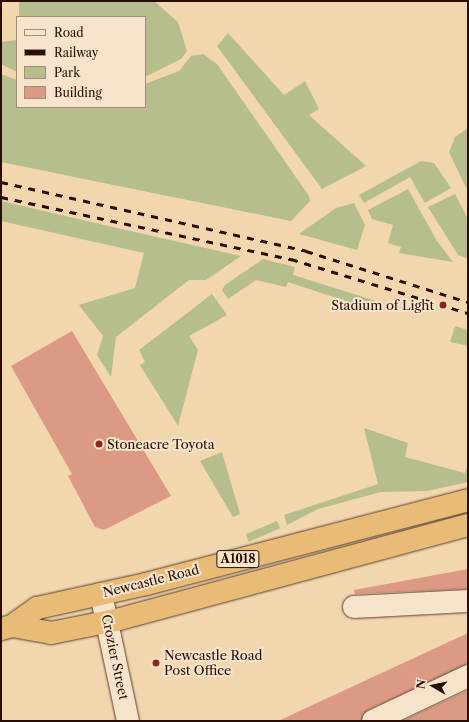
<!DOCTYPE html>
<html>
<head>
<meta charset="utf-8">
<style>
  body { margin:0 }
  #map { position:relative; width:469px; height:722px; overflow:hidden; background:#f1d6ae; font-family:"Libre Caslon Text",serif }
  div>[style] { position:absolute }
  [style*='--x'] { left:calc(var(--x)*1px); top:calc(var(--y)*1px); width:calc(var(--w)*1px); rotate:calc(var(--a)*1deg) }
  .green>* { inset:0; background:#b6be8d; transform-origin:0 0 }
  .building>* { inset:0; background:#dc9983 }
  .roads { filter:drop-shadow(0 0 1px #5a3f2f) drop-shadow(0 0 1px #5a3f2f) }
  .minor>* { height:22px; margin:-11px; padding:0 11px; transform-origin:11px; border-radius:11px; background:#f6e4ca }
  .trunk>* { height:22px; margin:-11px; padding:0 11px; transform-origin:11px; border-radius:11px; background:#e8bb77 }
  .rail>* { height:3px; margin-top:-1.5px; transform-origin:0; background:repeating-linear-gradient(90deg,#280d05 0 7px,transparent 0 14px) }
  .dots>* { width:11px; height:11px; translate:-50% -50%; box-sizing:border-box; border:2px solid #f6e4ca; border-radius:50% }
  span { translate:-50% -50%; white-space:nowrap; text-align:center; line-height:1.15; -webkit-text-stroke:4px #f6e4ca; paint-order:stroke }
  .shield-label span { padding:1px 3px; background:#f6e4ca; border:1px solid; border-radius:3px; -webkit-text-stroke-width:0 }
  .shield-label { font-size:12px; color:#280d05; font-weight:700 }
  .poi-label { font-size:13px; color:#280d05 }
  .right { translate:-100% -50%; text-align:right }
  .left { translate:0 -50%; text-align:left }
  .street-label { font-size:13px; color:#280d05 }
  .frame { position:absolute; inset:0; border:2px solid #280d05; pointer-events:none }
  .legend { position:absolute; left:16px; top:16px; width:130px; height:92px; box-sizing:border-box; background:#f6e4ca; border:1px solid #a48e7b; margin:0; padding:5px 7px; list-style:none; font-size:12px; color:#280d05 }
  .legend li { display:flex; align-items:center; gap:8px; height:20px }
  .legend b { width:20px; border:1px solid #a48e7b }
  .north { position:absolute; left:413px; top:666px; width:40px; height:40px; -webkit-text-stroke:3px #f6e4ca; paint-order:stroke; rotate:279deg; font-size:11px; font-weight:700; line-height:16px; text-align:center; color:#280d05 }
  .north::after { content:''; display:block; margin:auto; width:14px; height:18px; background:#280d05; clip-path:polygon(50% 0,100% 100%,50% 72%,0 100%) }
</style>
</head>
<body>
<div id="map">
  <div class="green">
    <i style="clip-path:polygon(19px 1px,154px 1px,178px 22px,187px 51px,181px 59px,145px 77px,145px 17px,19px 17px)"></i>
    <i style="clip-path:polygon(228px 33px,284px 95px,305px 81px,319px 109px,309px 115px,366px 166px,322px 189px,217px 46px)"></i>
    <i style="clip-path:polygon(17px 40px,17px 72px,1px 64px,1px 42px)"></i>
    <i style="clip-path:polygon(203px 54px,217px 64px,309px 196px,310px 201px,291px 221px,1px 162px,1px 74px,17px 80px,17px 107px,145px 107px,145px 84px,179px 71px,191px 56px)"></i>
    <i style="clip-path:polygon(468px 128px,468px 192px,449px 152px,455px 137px)"></i>
    <i style="clip-path:polygon(421px 161px,434px 163px,451px 188px,425px 203px,410px 177px,364px 203px,359px 195px)"></i>
    <i style="clip-path:polygon(408px 189px,437px 241px,453px 262px,399px 253px,401px 247px,388px 243px,393px 225px,372px 219px,368px 210px)"></i>
    <i style="clip-path:polygon(455px 194px,468px 219px,468px 259px,458px 255px,428px 207px)"></i>
    <i style="clip-path:polygon(1px 201px,104px 225px,241px 256px,206px 280px,189px 280px,116px 337px,111px 377px,97px 355px,103px 336px,79px 305px,135px 288px,144px 253px,1px 221px)"></i>
    <i style="clip-path:polygon(354px 203px,365px 225px,357px 250px,299px 234px,336px 208px)"></i>
    <i style="clip-path:polygon(263px 259px,295px 267px,293px 275px,376px 301px,373px 310px,288px 282px,286px 287px,256px 280px,228px 299px,222px 290px,225px 285px)"></i>
    <i style="clip-path:polygon(212px 294px,227px 315px,189px 336px,198px 350px,178px 426px,140px 365px,145px 362px,139px 350px)"></i>
    <i style="clip-path:polygon(455px 326px,468px 330px,468px 346px,450px 342px)"></i>
    <i style="clip-path:polygon(364px 428px,408px 443px,405px 457px,465px 473px,468px 464px,468px 482px,427px 491px,381px 492px,318px 509px,287px 525px,284px 515px,378px 484px)"></i>
    <i style="clip-path:polygon(222px 452px,240px 514px,233px 517px,200px 461px)"></i>
    <i style="left:277px;top:521px;width:8px;height:34px;rotate:67deg"></i>
  </div>
  <div class="building">
    <i style="clip-path:polygon(72px 331px,171px 496px,104px 530px,95px 527px,68px 476px,72px 474px,11px 366px)"></i>
    <i style="clip-path:polygon(468px 569px,468px 589px,355px 594px,354px 590px)"></i>
    <i style="clip-path:polygon(468px 633px,468px 664px,368px 710px,361px 721px,278px 721px)"></i>
    <i style="clip-path:polygon(468px 690px,468px 721px,402px 721px)"></i>
  </div>
  <div class="roads">
    <div class="minor">
      <i style="--x:101;--y:594;--w:130;--a:78"></i>
      <i style="--x:354;--y:607;--w:114;--a:-3"></i>
      <i style="--x:373;--y:721;--w:105;--a:-25.3"></i>
    </div>
    <div class="trunk">
      <i style="--x:12;--y:626;--w:40;--a:10"></i>
      <i style="--x:51;--y:633;--w:66;--a:-11.3"></i>
      <i style="--x:116;--y:620;--w:365;--a:-15.1"></i>
      <i style="--x:1;--y:629;--w:11;--a:-15"></i>
      <i style="--x:12;--y:626;--w:31;--a:-36"></i>
      <i style="--x:37;--y:608;--w:112;--a:-12.4"></i>
      <i style="--x:146;--y:584;--w:333;--a:-14.6"></i>
    </div>
  </div>
  <div class="rail">
    <i style="--x:1;--y:182;--w:313;--a:12.7"></i>
    <i style="--x:306;--y:251;--w:170;--a:17.5"></i>
    <i style="--x:1;--y:197;--w:297;--a:12.1"></i>
    <i style="--x:291;--y:259;--w:185;--a:17"></i>
  </div>
  <div class="dots">
    <i style="left:443px;top:305px;background:#8f2418"></i>
    <i style="left:99px;top:444px;background:#8f2418"></i>
    <i style="left:156px;top:663px;background:#8f2418"></i>
  </div>
  <div class="shield-label">
    <span style="left:238px;top:559px">A1018</span>
  </div>
  <div class="poi-label">
    <span class="right" style="left:434px;top:305px">Stadium of Light</span>
    <span class="left" style="left:107px;top:444px">Stoneacre Toyota</span>
    <span class="left" style="left:164px;top:663px">Newcastle Road<br>Post Office</span>
  </div>
  <div class="street-label">
    <span style="left:151px;top:581px;rotate:-14deg">Newcastle Road</span>
    <span style="left:115px;top:657px;rotate:78deg">Crozier Street</span>
  </div>
  <div class="frame"></div>
  <ul class="legend">
  <li><b style="height:5px;background:#f6e4ca"></b>Road</li>
  <li><b style="height:5px;background:#280d05"></b>Railway</li>
  <li><b style="height:11px;background:#b6be8d"></b>Park</li>
  <li><b style="height:11px;background:#dc9983"></b>Building</li>
  </ul>
  <div class="north">N</div>
</div>
</body>
</html>
